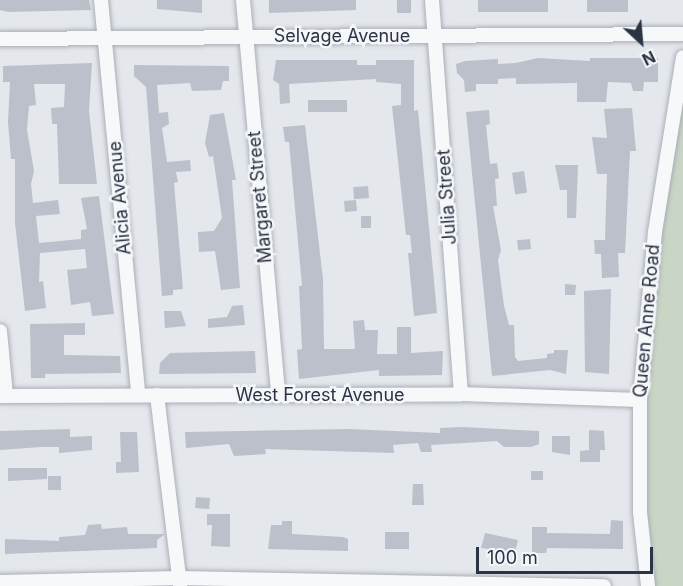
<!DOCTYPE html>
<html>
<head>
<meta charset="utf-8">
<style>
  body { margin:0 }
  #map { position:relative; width:683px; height:586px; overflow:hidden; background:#e4e7ec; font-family:Inter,sans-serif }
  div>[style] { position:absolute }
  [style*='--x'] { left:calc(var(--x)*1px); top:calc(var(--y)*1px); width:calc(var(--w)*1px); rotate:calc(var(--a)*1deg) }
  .green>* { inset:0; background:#c9d6c5 }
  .building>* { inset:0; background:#bbc0ca; transform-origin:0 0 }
  .roads { filter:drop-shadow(0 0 2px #a9aeb7) drop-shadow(0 0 2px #a9aeb7) }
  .minor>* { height:14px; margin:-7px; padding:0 7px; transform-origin:7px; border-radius:7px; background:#f7f8fa }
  span { translate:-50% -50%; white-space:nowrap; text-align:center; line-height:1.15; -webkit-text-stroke:5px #f4f6f9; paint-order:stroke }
  .street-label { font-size:18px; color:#2b3445 }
  .north { position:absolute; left:611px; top:12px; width:60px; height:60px; -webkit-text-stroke:4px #f4f6f9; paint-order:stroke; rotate:154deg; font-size:16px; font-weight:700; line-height:24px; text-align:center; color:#2b3445 }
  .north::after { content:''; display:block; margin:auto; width:21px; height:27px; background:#2b3445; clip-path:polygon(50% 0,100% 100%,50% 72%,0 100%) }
  .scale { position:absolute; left:476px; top:547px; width:177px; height:27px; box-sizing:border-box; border:3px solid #2b3445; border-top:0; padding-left:8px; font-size:18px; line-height:21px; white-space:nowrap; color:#2b3445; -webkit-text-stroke:4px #f4f6f9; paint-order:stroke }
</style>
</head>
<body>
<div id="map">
  <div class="green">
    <i style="clip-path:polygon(683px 57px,683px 586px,648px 586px,640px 400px)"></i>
  </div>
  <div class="building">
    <i style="clip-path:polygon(0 0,89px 0,91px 10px,8px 12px,0 10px)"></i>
    <i style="clip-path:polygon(157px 0,202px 0,202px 13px,157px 9px)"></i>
    <i style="clip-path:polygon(269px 0,356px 0,356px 10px,269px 13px)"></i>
    <i style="left:397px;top:0;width:14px;height:13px"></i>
    <i style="left:478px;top:0;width:70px;height:12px"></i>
    <i style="left:587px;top:0;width:41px;height:12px"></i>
    <i style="clip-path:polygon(538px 58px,590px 61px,590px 58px,658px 58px,658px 82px,644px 82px,643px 91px,633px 91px,631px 83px,608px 82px,606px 102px,577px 102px,577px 83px,516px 84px,516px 78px,498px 79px,498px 84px,476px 84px,476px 91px,465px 92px,464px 80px,457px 73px,456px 64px,465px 61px,498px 59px,498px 64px,516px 63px)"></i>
    <i style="clip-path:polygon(276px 60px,357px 60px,357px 65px,376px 65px,376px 60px,414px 60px,414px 111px,418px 110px,437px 313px,414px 316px,408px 253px,412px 253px,410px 235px,406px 235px,392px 106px,401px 105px,401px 84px,376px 82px,376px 79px,289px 84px,290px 103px,280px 104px,279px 84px,273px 80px)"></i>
    <i style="clip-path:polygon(92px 63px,89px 111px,97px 184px,59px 184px,57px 124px,52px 124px,51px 108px,64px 107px,65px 84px,34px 84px,36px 105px,29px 106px,27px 130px,34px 171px,31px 184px,33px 203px,58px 200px,60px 214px,36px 216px,39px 243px,81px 239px,81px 230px,87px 229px,81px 198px,99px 196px,114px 314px,92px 316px,90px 302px,71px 305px,67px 270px,87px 268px,85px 249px,40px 253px,39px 282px,43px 281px,46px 308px,25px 311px,15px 223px,15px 159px,11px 159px,8px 122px,10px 82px,3px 82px,3px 66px)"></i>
    <i style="clip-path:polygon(134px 65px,229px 66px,229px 81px,223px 81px,221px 90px,192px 91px,190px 83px,157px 85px,159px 113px,168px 112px,169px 124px,162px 128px,167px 162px,190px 160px,191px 171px,176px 172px,178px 182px,174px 183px,183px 289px,173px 290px,173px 295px,162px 296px,146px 87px,134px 76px)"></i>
    <i style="left:347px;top:100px;width:12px;height:39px;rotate:90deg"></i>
    <i style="clip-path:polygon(632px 108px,636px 151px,630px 151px,625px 253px,618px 253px,619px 277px,602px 278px,601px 254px,595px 254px,594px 240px,605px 240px,607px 174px,597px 174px,592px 137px,607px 138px,604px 109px)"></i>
    <i style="clip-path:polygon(489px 110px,490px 124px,486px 125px,490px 164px,497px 163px,499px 178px,495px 179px,497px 206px,493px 206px,501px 250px,498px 260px,504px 306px,509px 325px,514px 325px,515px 357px,518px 361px,547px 358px,547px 354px,554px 353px,554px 350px,568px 350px,566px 374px,550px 370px,492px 376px,466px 112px)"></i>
    <i style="clip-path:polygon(224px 113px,236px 180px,232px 180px,240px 288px,221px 290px,215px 251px,199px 252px,198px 232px,214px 231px,222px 218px,213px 156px,209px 157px,205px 143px,210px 115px)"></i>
    <i style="clip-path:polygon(305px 125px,323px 279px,324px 349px,355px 349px,353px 321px,364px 320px,365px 330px,378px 330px,377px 354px,397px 354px,397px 327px,411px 327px,411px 353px,443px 351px,442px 375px,379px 376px,379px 370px,299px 379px,297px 350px,302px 349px,299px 286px,302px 286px,289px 142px,285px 142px,283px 127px)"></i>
    <i style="clip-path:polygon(555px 165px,578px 165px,576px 218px,567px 218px,567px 190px,560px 190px)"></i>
    <i style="left:524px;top:171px;width:22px;height:12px;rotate:82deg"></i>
    <i style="left:368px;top:186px;width:12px;height:15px;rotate:85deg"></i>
    <i style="left:356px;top:200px;width:11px;height:12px;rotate:85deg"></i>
    <i style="left:371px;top:216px;width:12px;height:10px;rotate:90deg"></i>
    <i style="left:530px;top:239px;width:10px;height:13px;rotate:84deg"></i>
    <i style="clip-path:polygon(565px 284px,576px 285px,575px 295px,565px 295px)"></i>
    <i style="clip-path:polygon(611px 289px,609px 374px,585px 372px,584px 291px)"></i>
    <i style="clip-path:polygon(243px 305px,245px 325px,208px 328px,208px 319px,227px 317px,232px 306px)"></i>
    <i style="clip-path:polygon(164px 311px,181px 311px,186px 326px,165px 328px)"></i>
    <i style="clip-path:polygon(85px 323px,85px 335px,64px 335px,64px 355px,120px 356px,121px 373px,45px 374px,45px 378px,31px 378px,30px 324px)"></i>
    <i style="clip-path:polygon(255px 351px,256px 373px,159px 374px,160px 363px,170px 353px)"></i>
    <i style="clip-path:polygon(462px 427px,539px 431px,539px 444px,531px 447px,504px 447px,497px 441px,431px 445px,432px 452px,421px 452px,418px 443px,393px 445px,394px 453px,265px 449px,266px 454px,234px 456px,229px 444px,186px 448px,185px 432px,348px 429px,440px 433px,440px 428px)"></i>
    <i style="clip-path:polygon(70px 429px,70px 437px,92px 436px,92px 450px,59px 453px,59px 447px,41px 447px,0 450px,0 431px)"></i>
    <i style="clip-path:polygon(589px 430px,604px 431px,605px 450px,600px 450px,600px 462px,580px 462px,580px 451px,589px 450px)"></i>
    <i style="clip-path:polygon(120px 432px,137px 432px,139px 472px,116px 473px,116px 462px,121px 462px)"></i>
    <i style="clip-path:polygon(552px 436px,570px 436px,570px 455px,552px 452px)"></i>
    <i style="clip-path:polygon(8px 468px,47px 468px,47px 479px,8px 481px)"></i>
    <i style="left:531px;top:471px;width:12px;height:9px"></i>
    <i style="left:48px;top:476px;width:13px;height:14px"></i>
    <i style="clip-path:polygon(413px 484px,423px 484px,424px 505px,412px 505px)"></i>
    <i style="left:196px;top:497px;width:14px;height:11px;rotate:4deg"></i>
    <i style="clip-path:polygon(207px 514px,230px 514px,230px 547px,211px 546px,212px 525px,207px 525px)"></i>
    <i style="clip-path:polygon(611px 520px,623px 521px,623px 549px,547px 548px,546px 553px,532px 553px,532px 527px,547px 527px,547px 533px,610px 534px)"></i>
    <i style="clip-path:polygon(282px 521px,292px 521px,292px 534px,343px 537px,348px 539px,348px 551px,268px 549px,271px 525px,282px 525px)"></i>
    <i style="clip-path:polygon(101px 524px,102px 529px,127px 527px,128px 534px,165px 534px,157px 540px,157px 548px,5px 554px,5px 539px,59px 541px,59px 537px,85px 535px,88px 525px)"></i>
    <i style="left:409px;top:532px;width:17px;height:24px;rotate:90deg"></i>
    <i style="clip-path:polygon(485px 533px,518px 540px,515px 552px,481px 548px)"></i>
  </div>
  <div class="roads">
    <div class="minor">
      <i style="--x:101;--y:0;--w:397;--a:84.6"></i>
      <i style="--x:243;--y:0;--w:397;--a:84.9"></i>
      <i style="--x:432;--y:0;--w:395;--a:85.8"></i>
      <i style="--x:0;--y:39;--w:683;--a:-0.42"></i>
      <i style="--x:0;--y:331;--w:65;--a:84.7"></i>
      <i style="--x:157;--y:395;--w:192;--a:83.1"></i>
      <i style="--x:0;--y:396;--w:461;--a:-0.2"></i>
      <i style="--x:461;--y:394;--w:179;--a:1.9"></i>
      <i style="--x:0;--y:582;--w:179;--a:-1.3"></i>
      <i style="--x:179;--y:578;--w:425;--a:1.1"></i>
      <i style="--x:648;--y:586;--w:74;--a:-96.2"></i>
      <i style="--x:640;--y:512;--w:112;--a:-90"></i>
      <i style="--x:640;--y:400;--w:169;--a:-84.9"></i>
      <i style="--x:655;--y:232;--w:177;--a:-80.9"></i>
    </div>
  </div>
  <div class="street-label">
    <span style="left:342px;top:36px">Selvage Avenue</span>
    <span style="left:260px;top:197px;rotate:-95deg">Margaret Street</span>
    <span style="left:447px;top:197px;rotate:-94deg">Julia Street</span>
    <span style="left:120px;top:198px;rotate:-95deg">Alicia Avenue</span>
    <span style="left:647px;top:321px;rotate:-85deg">Queen Anne Road</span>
    <span style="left:320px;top:395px">West Forest Avenue</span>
  </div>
  <div class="north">N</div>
  <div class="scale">100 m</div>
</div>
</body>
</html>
